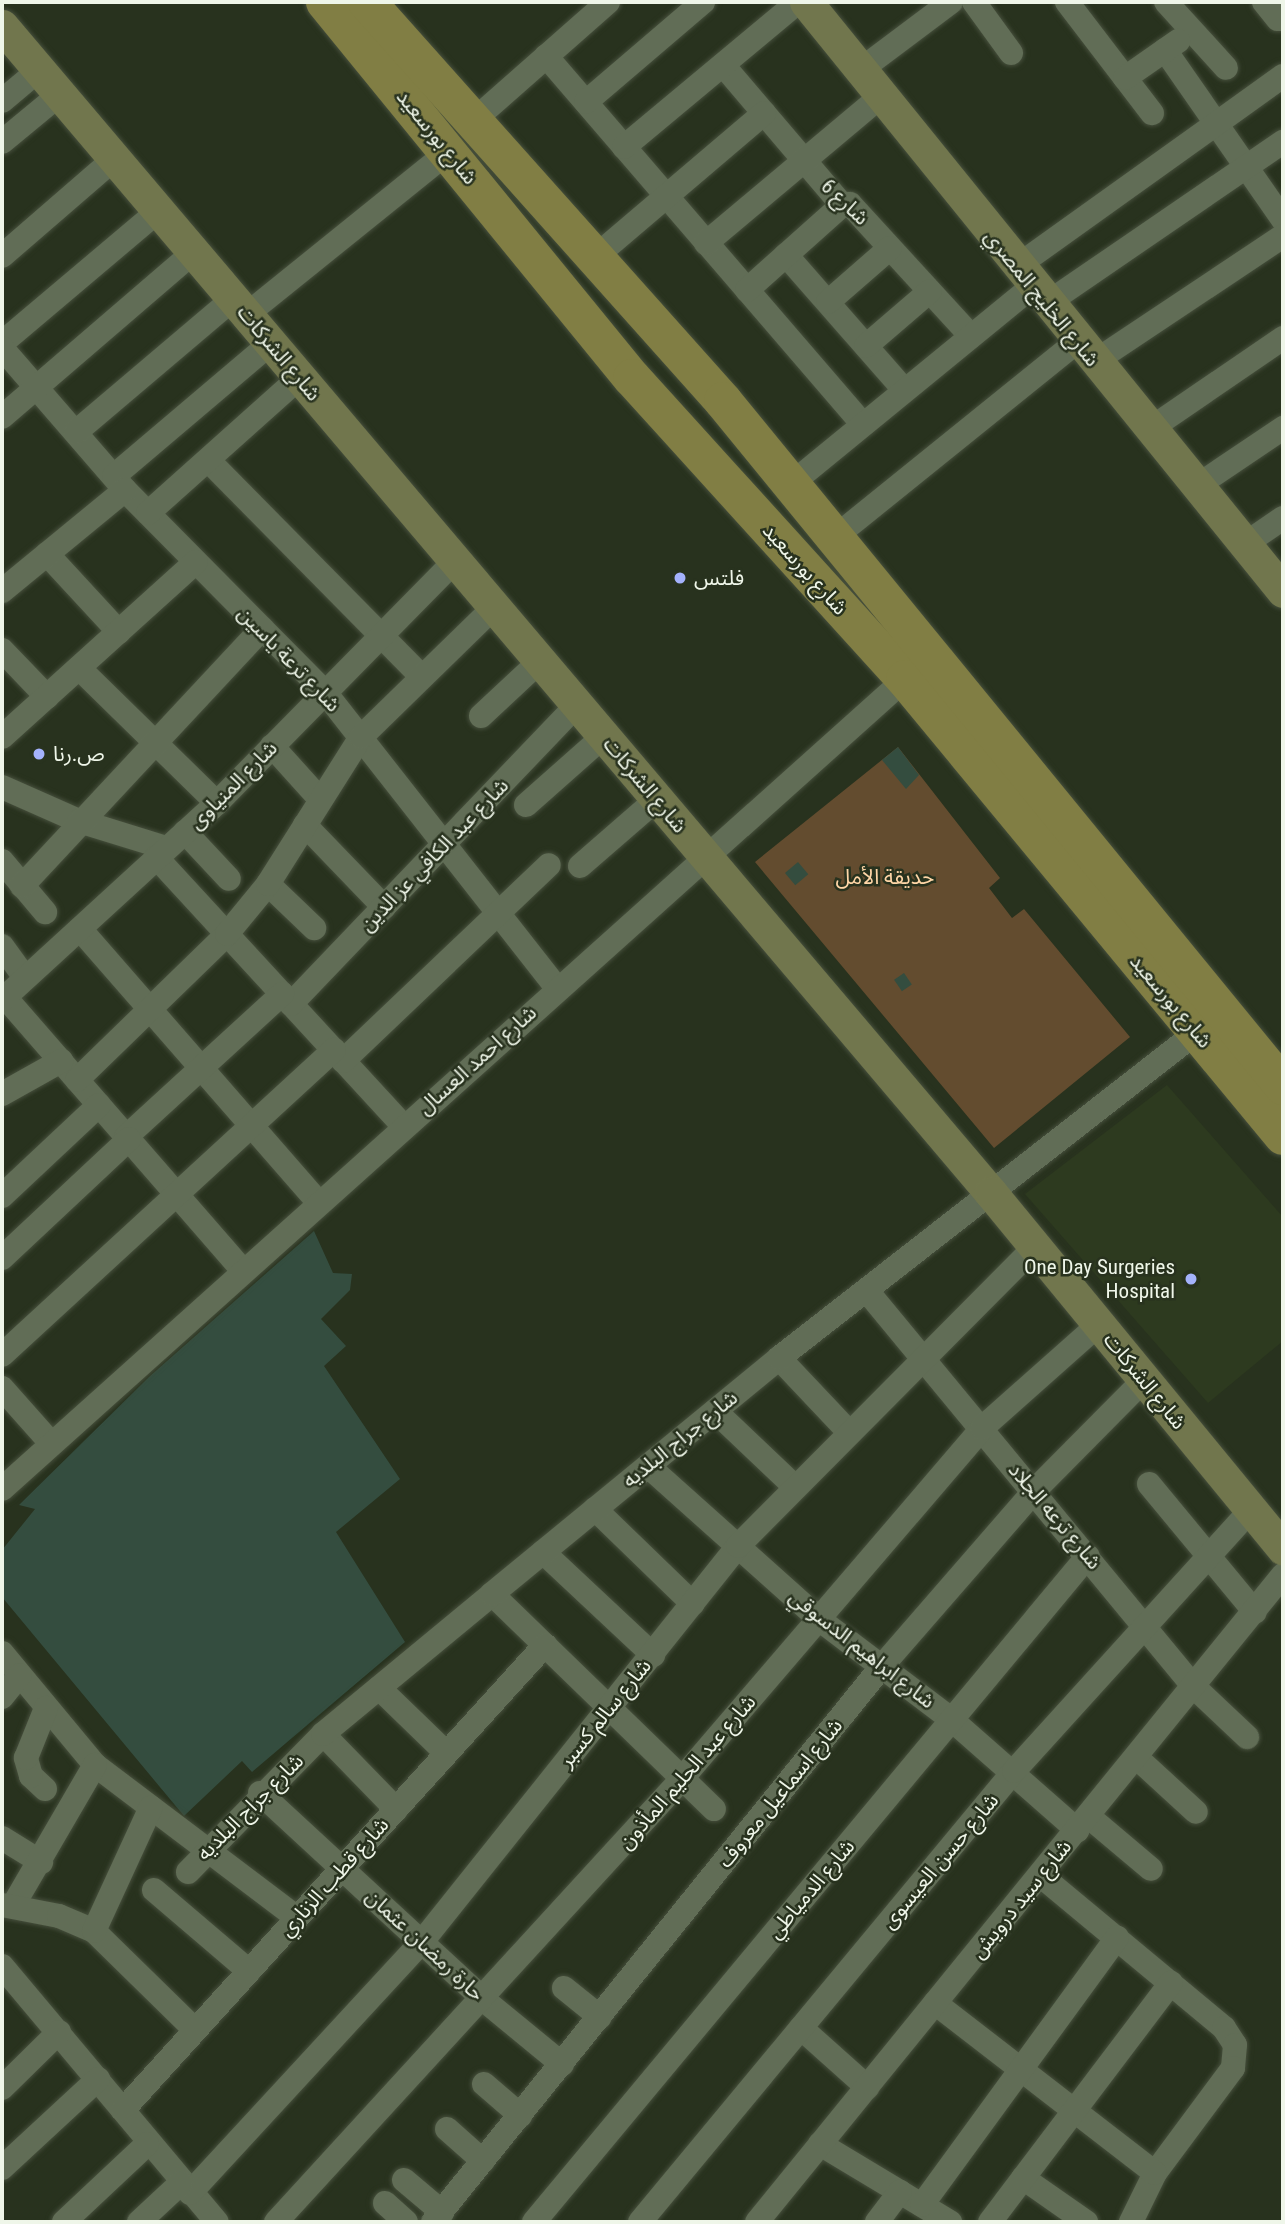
<!DOCTYPE html>
<html>
<head>
<meta charset="utf-8">
<style>
  body { margin:0 }
  #map { position:relative; width:1285px; height:2224px; overflow:hidden; background:#28321e; font-family:"Roboto Condensed","Noto Sans Arabic",sans-serif }
  div>[style] { position:absolute }
  [style*='--x'] { left:calc(var(--x)*1px); top:calc(var(--y)*1px); width:calc(var(--w)*1px); rotate:calc(var(--a)*1deg) }
  .built>* { inset:0; background:#2d3a1f }
  .green>* { inset:0; background:#634c2f }
  .building>* { inset:0; background:#344d3f; transform-origin:0 0 }
  .roads { filter:drop-shadow(0 0 2px #464f3c) drop-shadow(0 0 2px #464f3c) }
  .street>* { height:24px; margin:-12px; padding:0 12px; transform-origin:12px; border-radius:12px; background:#616d56 }
  .secondary>* { height:33px; margin:-16.5px; padding:0 16.5px; transform-origin:16.5px; border-radius:16.5px; background:#71764d }
  .primary>* { height:38px; margin:-19px; padding:0 19px; transform-origin:19px; border-radius:19px; background:#817e44 }
  .dots>* { width:19px; height:19px; translate:-50% -50%; box-sizing:border-box; border:4px solid #28321e; border-radius:50% }
  span { translate:-50% -50%; white-space:nowrap; text-align:center; line-height:1.15; -webkit-text-stroke:5px #28321e; paint-order:stroke }
  .street-label { font-size:21px; color:#eff6e9 }
  .poi-label { font-size:21px; color:#eff6e9 }
  .left { translate:0 -50%; text-align:left }
  .right { translate:-100% -50%; text-align:right }
  .park-label { font-size:21px; color:#ffd6a7 }
  .frame { position:absolute; inset:0; border:4px solid #eff6e9; pointer-events:none }
</style>
</head>
<body>
<div id="map">
  <div class="built">
    <i style="clip-path:polygon(1167px 1085px,1283px 1217px,1283px 1341px,1208px 1403px,1025px 1194px)"></i>
  </div>
  <div class="green">
    <i style="clip-path:polygon(898px 747px,1000px 878px,989px 888px,1012px 918px,1024px 909px,1130px 1037px,994px 1148px,755px 862px)"></i>
  </div>
  <div class="building">
    <i style="clip-path:polygon(898px 747px,919px 775px,906px 789px,882px 760px)"></i>
    <i style="left:798px;top:862px;width:16px;height:17px;rotate:50deg"></i>
    <i style="left:904px;top:973px;width:14px;height:12px;rotate:56deg"></i>
    <i style="clip-path:polygon(314px 1231px,333px 1273px,352px 1274px,350px 1290px,321px 1319px,346px 1346px,324px 1366px,400px 1479px,336px 1532px,405px 1642px,252px 1772px,242px 1761px,184px 1816px,2px 1597px,2px 1550px,35px 1509px,19px 1505px,150px 1376px)"></i>
  </div>
  <div class="roads">
    <div class="street">
      <i style="--x:974;--y:2;--w:63;--a:54"></i>
      <i style="--x:1067;--y:2;--w:140;--a:52.6"></i>
      <i style="--x:1166;--y:2;--w:89;--a:47.7"></i>
      <i style="--x:1264;--y:2;--w:22;--a:51"></i>
      <i style="--x:1165;--y:50;--w:207;--a:55.2"></i>
      <i style="--x:546;--y:56;--w:485;--a:49.3"></i>
      <i style="--x:723;--y:65;--w:184;--a:49.6"></i>
      <i style="--x:842;--y:205;--w:8;--a:-7"></i>
      <i style="--x:850;--y:204;--w:179;--a:47.5"></i>
      <i style="--x:859;--y:71;--w:115;--a:-36.9"></i>
      <i style="--x:1125;--y:78;--w:65;--a:-34.9"></i>
      <i style="--x:2;--y:101;--w:48;--a:-40"></i>
      <i style="--x:586;--y:102;--w:154;--a:-40.5"></i>
      <i style="--x:473;--y:121;--w:180;--a:-41.4"></i>
      <i style="--x:2;--y:142;--w:75;--a:-39.6"></i>
      <i style="--x:624;--y:147;--w:226;--a:-39.8"></i>
      <i style="--x:706;--y:243;--w:227;--a:-40"></i>
      <i style="--x:786;--y:255;--w:179;--a:48.8"></i>
      <i style="--x:2;--y:256;--w:148;--a:-40.9"></i>
      <i style="--x:595;--y:257;--w:222;--a:-40.4"></i>
      <i style="--x:1016;--y:267;--w:328;--a:-35.6"></i>
      <i style="--x:747;--y:290;--w:127;--a:-41.8"></i>
      <i style="--x:828;--y:302;--w:82;--a:-41.1"></i>
      <i style="--x:1046;--y:304;--w:287;--a:-34.4"></i>
      <i style="--x:246;--y:315;--w:261;--a:-38.9"></i>
      <i style="--x:2;--y:343;--w:204;--a:-40.2"></i>
      <i style="--x:866;--y:346;--w:84;--a:-40.7"></i>
      <i style="--x:2;--y:348;--w:188;--a:49.1"></i>
      <i style="--x:125;--y:490;--w:283;--a:45.3"></i>
      <i style="--x:324;--y:691;--w:377;--a:51.9"></i>
      <i style="--x:1094;--y:362;--w:227;--a:-33.7"></i>
      <i style="--x:2;--y:417;--w:253;--a:-40.7"></i>
      <i style="--x:1150;--y:429;--w:161;--a:-34.4"></i>
      <i style="--x:76;--y:432;--w:206;--a:-40.3"></i>
      <i style="--x:209;--y:461;--w:303;--a:45.4"></i>
      <i style="--x:114;--y:476;--w:206;--a:-40.3"></i>
      <i style="--x:791;--y:484;--w:311;--a:-39.3"></i>
      <i style="--x:1197;--y:486;--w:104;--a:-34"></i>
      <i style="--x:148;--y:513;--w:204;--a:-41.8"></i>
      <i style="--x:835;--y:537;--w:311;--a:-38.9"></i>
      <i style="--x:1245;--y:544;--w:46;--a:-34.4"></i>
      <i style="--x:47;--y:554;--w:106;--a:47.3"></i>
      <i style="--x:2;--y:591;--w:159;--a:-39.4"></i>
      <i style="--x:2;--y:650;--w:65;--a:46.2"></i>
      <i style="--x:79;--y:668;--w:193;--a:44.4"></i>
      <i style="--x:481;--y:716;--w:81;--a:-43"></i>
      <i style="--x:2;--y:737;--w:261;--a:-42.1"></i>
      <i style="--x:272;--y:746;--w:70;--a:47.9"></i>
      <i style="--x:2;--y:787;--w:84;--a:23.8"></i>
      <i style="--x:79;--y:821;--w:91;--a:17.2"></i>
      <i style="--x:526;--y:805;--w:104;--a:-41.5"></i>
      <i style="--x:305;--y:825;--w:114;--a:46.1"></i>
      <i style="--x:185;--y:832;--w:64;--a:46.9"></i>
      <i style="--x:156;--y:857;--w:365;--a:47.4"></i>
      <i style="--x:2;--y:861;--w:67;--a:49.9"></i>
      <i style="--x:580;--y:866;--w:102;--a:-41"></i>
      <i style="--x:268;--y:884;--w:64;--a:43.7"></i>
      <i style="--x:22;--y:886;--w:352;--a:-47"></i>
      <i style="--x:80;--y:929;--w:362;--a:48.9"></i>
      <i style="--x:2;--y:946;--w:39;--a:54"></i>
      <i style="--x:5;--y:997;--w:362;--a:49"></i>
      <i style="--x:2;--y:1000;--w:292;--a:-42.5"></i>
      <i style="--x:217;--y:803;--w:339;--a:-45.5"></i>
      <i style="--x:291;--y:1004;--w:414;--a:-46.3"></i>
      <i style="--x:343;--y:1061;--w:284;--a:-43.6"></i>
      <i style="--x:77;--y:1080;--w:209;--a:-44.2"></i>
      <i style="--x:227;--y:934;--w:65;--a:-50.6"></i>
      <i style="--x:268;--y:884;--w:174;--a:-57.7"></i>
      <i style="--x:361;--y:737;--w:186;--a:-44.3"></i>
      <i style="--x:2;--y:1094;--w:68;--a:-29.2"></i>
      <i style="--x:126;--y:1137;--w:212;--a:-42.5"></i>
      <i style="--x:2;--y:1196;--w:133;--a:-43.2"></i>
      <i style="--x:2;--y:1258;--w:174;--a:-43.1"></i>
      <i style="--x:867;--y:1291;--w:514;--a:50.45"></i>
      <i style="--x:1194;--y:1687;--w:73;--a:43.3"></i>
      <i style="--x:2;--y:1355;--w:451;--a:-42.6"></i>
      <i style="--x:779;--y:1358;--w:100;--a:46.6"></i>
      <i style="--x:2;--y:1388;--w:72;--a:48.4"></i>
      <i style="--x:715;--y:1411;--w:110;--a:43.5"></i>
      <i style="--x:648;--y:1466;--w:231;--a:41.8"></i>
      <i style="--x:820;--y:1620;--w:166;--a:37.1"></i>
      <i style="--x:952;--y:1720;--w:167;--a:41.3"></i>
      <i style="--x:1149;--y:1484;--w:166;--a:50.4"></i>
      <i style="--x:2;--y:1489;--w:1213;--a:-41.89"></i>
      <i style="--x:595;--y:1509;--w:136;--a:44.1"></i>
      <i style="--x:543;--y:1552;--w:151;--a:43.1"></i>
      <i style="--x:492;--y:1594;--w:309;--a:44.1"></i>
      <i style="--x:2;--y:1653;--w:146;--a:50.3"></i>
      <i style="--x:95;--y:1765;--w:253;--a:37.1"></i>
      <i style="--x:379;--y:1688;--w:93;--a:44.1"></i>
      <i style="--x:2;--y:1697;--w:28;--a:-51"></i>
      <i style="--x:323;--y:1734;--w:105;--a:45.8"></i>
      <i style="--x:1136;--y:1757;--w:81;--a:42.5"></i>
      <i style="--x:45;--y:1789;--w:19;--a:-137"></i>
      <i style="--x:31;--y:1776;--w:19;--a:-106"></i>
      <i style="--x:26;--y:1758;--w:54;--a:-68.2"></i>
      <i style="--x:260;--y:1793;--w:305;--a:42.7"></i>
      <i style="--x:484;--y:2000;--w:101;--a:39.4"></i>
      <i style="--x:1088;--y:1816;--w:82;--a:40.1"></i>
      <i style="--x:2;--y:1838;--w:46;--a:31.6"></i>
      <i style="--x:188;--y:1872;--w:193;--a:-45.6"></i>
      <i style="--x:323;--y:1734;--w:219;--a:-39.6"></i>
      <i style="--x:492;--y:1594;--w:372;--a:-39.4"></i>
      <i style="--x:779;--y:1358;--w:530;--a:-37.95"></i>
      <i style="--x:1040;--y:1875;--w:239;--a:39.7"></i>
      <i style="--x:1224;--y:2028;--w:20;--a:57"></i>
      <i style="--x:1235;--y:2045;--w:23;--a:95"></i>
      <i style="--x:1233;--y:2068;--w:131;--a:126.6"></i>
      <i style="--x:1155;--y:2173;--w:55;--a:116.1"></i>
      <i style="--x:154;--y:1890;--w:125;--a:40.5"></i>
      <i style="--x:14;--y:1904;--w:161;--a:-59.8"></i>
      <i style="--x:2;--y:1905;--w:58;--a:10.9"></i>
      <i style="--x:59;--y:1916;--w:38;--a:23"></i>
      <i style="--x:94;--y:1931;--w:141;--a:44.4"></i>
      <i style="--x:94;--y:1931;--w:136;--a:-65.3"></i>
      <i style="--x:2;--y:1966;--w:334;--a:50"></i>
      <i style="--x:564;--y:1988;--w:46;--a:38.9"></i>
      <i style="--x:935;--y:2003;--w:278;--a:37.7"></i>
      <i style="--x:801;--y:2028;--w:89;--a:41.8"></i>
      <i style="--x:484;--y:2084;--w:48;--a:40.7"></i>
      <i style="--x:2;--y:2088;--w:80;--a:-44.5"></i>
      <i style="--x:123;--y:2110;--w:628;--a:-47.78"></i>
      <i style="--x:447;--y:2129;--w:48;--a:41.6"></i>
      <i style="--x:820;--y:2144;--w:152;--a:31"></i>
      <i style="--x:2;--y:2168;--w:131;--a:-42.8"></i>
      <i style="--x:1023;--y:2178;--w:77;--a:34.9"></i>
      <i style="--x:404;--y:2180;--w:50;--a:40.1"></i>
      <i style="--x:190;--y:2193;--w:340;--a:-47.3"></i>
      <i style="--x:421;--y:1943;--w:508;--a:-51.39"></i>
      <i style="--x:738;--y:1546;--w:421;--a:-45.2"></i>
      <i style="--x:385;--y:2203;--w:28;--a:42"></i>
      <i style="--x:922;--y:2205;--w:331;--a:-53.9"></i>
      <i style="--x:64;--y:2222;--w:114;--a:-43.2"></i>
      <i style="--x:139;--y:2222;--w:57;--a:-42.9"></i>
      <i style="--x:276;--y:2222;--w:597;--a:-47.51"></i>
      <i style="--x:679;--y:1782;--w:466;--a:-49.4"></i>
      <i style="--x:982;--y:1428;--w:155;--a:-41.6"></i>
      <i style="--x:433;--y:2222;--w:716;--a:-51.07"></i>
      <i style="--x:883;--y:1665;--w:230;--a:-49"></i>
      <i style="--x:1034;--y:1491;--w:156;--a:-45.3"></i>
      <i style="--x:534;--y:2222;--w:866;--a:-50.25"></i>
      <i style="--x:640;--y:2222;--w:586;--a:-50.33"></i>
      <i style="--x:1014;--y:1771;--w:353;--a:-47.8"></i>
      <i style="--x:757;--y:2222;--w:834;--a:-50.89"></i>
      <i style="--x:877;--y:2222;--w:38;--a:-53"></i>
      <i style="--x:990;--y:2222;--w:300;--a:-52.9"></i>
    </div>
    <div class="secondary">
      <i style="--x:806;--y:2;--w:758;--a:51"></i>
      <i style="--x:2;--y:26;--w:1530;--a:49.72"></i>
      <i style="--x:991;--y:1193;--w:460;--a:50.6"></i>
    </div>
    <div class="primary">
      <i style="--x:325;--y:2;--w:485;--a:50.8"></i>
      <i style="--x:632;--y:378;--w:406;--a:47.8"></i>
      <i style="--x:905;--y:679;--w:593;--a:50.4"></i>
      <i style="--x:367;--y:2;--w:535;--a:48.26"></i>
      <i style="--x:723;--y:401;--w:885;--a:50.73"></i>
    </div>
  </div>
  <div class="dots">
    <i style="left:680px;top:578px;background:#a4b2fc"></i>
    <i style="left:39px;top:754px;background:#a4b2fc"></i>
    <i style="left:1191px;top:1279px;background:#a4b2fc"></i>
  </div>
  <div class="street-label">
    <span style="left:437px;top:137px;rotate:51deg">شارع بورسعيد</span>
    <span style="left:845px;top:202px;rotate:43deg">شارع 6</span>
    <span style="left:1042px;top:298px;rotate:51deg">شارع الخليج المصري</span>
    <span style="left:279px;top:353px;rotate:50deg">شارع الشركات</span>
    <span style="left:805px;top:569px;rotate:48deg">شارع بورسعيد</span>
    <span style="left:289px;top:659px;rotate:46deg">شارع ترعة ياسين</span>
    <span style="left:233px;top:785px;rotate:-45deg">شارع المنياوى</span>
    <span style="left:645px;top:785px;rotate:50deg">شارع الشركات</span>
    <span style="left:434px;top:855px;rotate:-46deg">شارع عبد الكافي عز الدين</span>
    <span style="left:1171px;top:1001px;rotate:50deg">شارع بورسعيد</span>
    <span style="left:477px;top:1060px;rotate:-42deg">شارع احمد العسال</span>
    <span style="left:1145px;top:1381px;rotate:51deg">شارع الشركات</span>
    <span style="left:680px;top:1439px;rotate:-39deg">شارع جراج البلديه</span>
    <span style="left:1055px;top:1516px;rotate:50deg">شارع ترعه الجلاد</span>
    <span style="left:862px;top:1649px;rotate:38deg">شارع ابراهيم الدسوقي</span>
    <span style="left:605px;top:1713px;rotate:-51deg">شارع سالم كسبر</span>
    <span style="left:687px;top:1772px;rotate:-49deg">شارع عبد الحليم المأذون</span>
    <span style="left:780px;top:1793px;rotate:-51deg">شارع اسماعيل معروف</span>
    <span style="left:250px;top:1807px;rotate:-45deg">شارع جراج البلديه</span>
    <span style="left:940px;top:1861px;rotate:-50deg">شارع حسن العيسوى</span>
    <span style="left:334px;top:1877px;rotate:-48deg">شارع قطب الزناري</span>
    <span style="left:811px;top:1889px;rotate:-50deg">شارع الدمياطي</span>
    <span style="left:1021px;top:1899px;rotate:-51deg">شارع سيد درويش</span>
    <span style="left:425px;top:1945px;rotate:43deg">حارة رمضان عثمان</span>
  </div>
  <div class="poi-label">
    <span class="left" style="left:694px;top:578px">فلتس</span>
    <span class="left" style="left:53px;top:754px">ص.رنا</span>
    <span class="right" style="left:1175px;top:1279px">One Day Surgeries<br>Hospital</span>
  </div>
  <div class="park-label">
    <span style="left:885px;top:877px">حديقة الأمل</span>
  </div>
  <div class="frame"></div>
</div>
</body>
</html>
